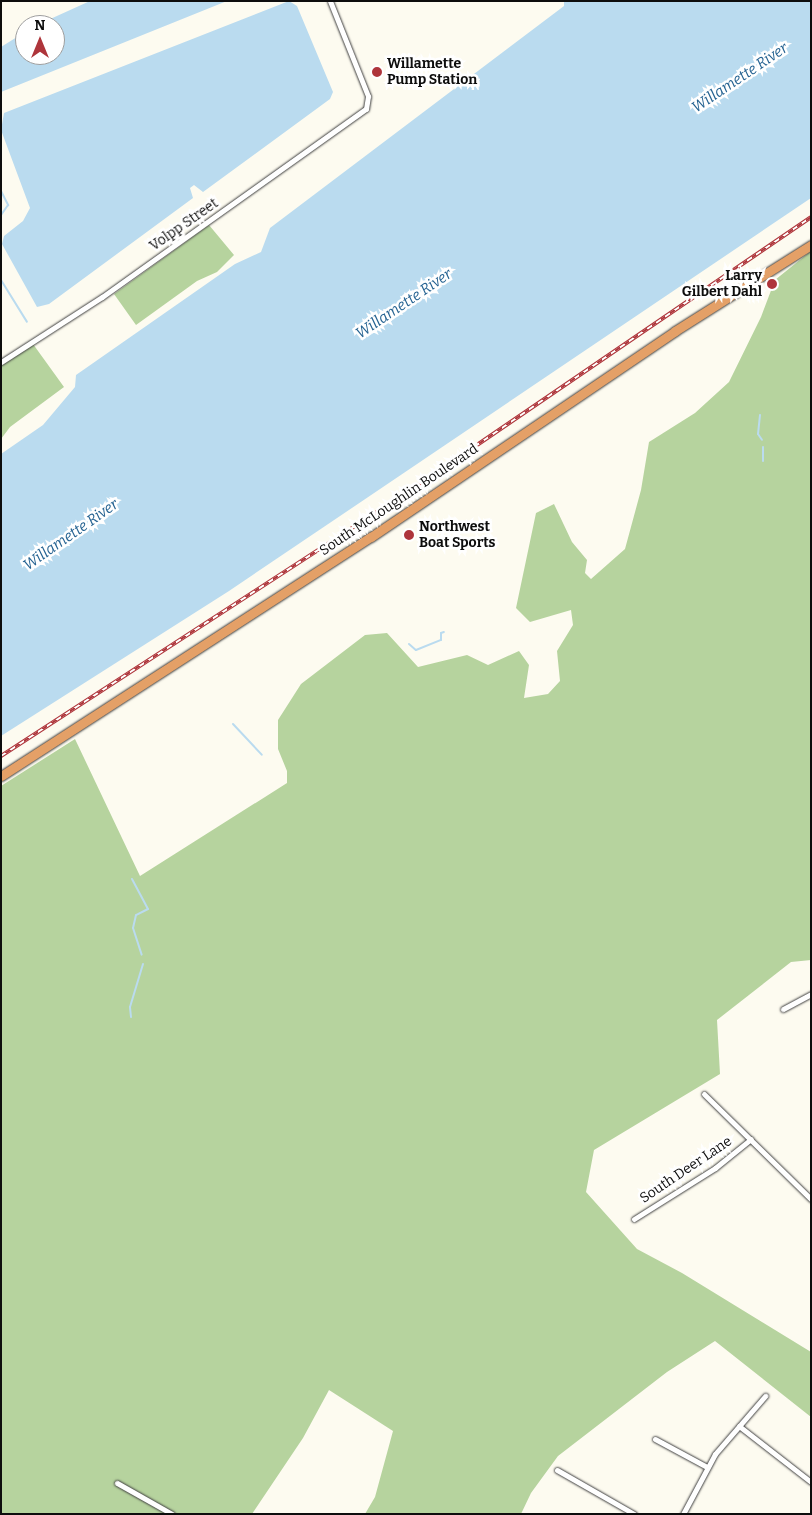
<!DOCTYPE html>
<html>
<head>
<meta charset="utf-8">
<style>
  body { margin:0 }
  #map { position:relative; width:812px; height:1515px; overflow:hidden; background:#fdfbf0; font-family:Bitter,serif }
  div>[style] { position:absolute }
  [style*='--x'] { left:calc(var(--x)*1px); top:calc(var(--y)*1px); width:calc(var(--w)*1px); rotate:calc(var(--a)*1deg) }
  .forest>* { inset:0; background:#b6d39e }
  .water>* { inset:0; background:#badbef }
  .stream>* { height:2px; margin:-1px; padding:0 1px; transform-origin:1px; border-radius:1px; background:#badbef }
  .roads { filter:drop-shadow(0 0 1px #404040) drop-shadow(0 0 1px #404040) }
  .street>* { height:5px; margin:-2.5px; padding:0 2.5px; transform-origin:2.5px; border-radius:2.5px; background:#fff }
  .highway>* { height:9px; margin:-4.5px; padding:0 4.5px; transform-origin:4.5px; border-radius:4.5px; background:#e4a067 }
  .rail>* { height:4px; margin-top:-2px; transform-origin:0; background:repeating-linear-gradient(90deg,#fff 0 5.5px,#ae353b 0 11px); box-sizing:border-box; border-block:1px solid #ae353b }
  .dots>* { width:14px; height:14px; translate:-50% -50%; box-sizing:border-box; border:2px solid #fff; border-radius:50% }
  span { translate:-50% -50%; white-space:nowrap; text-align:center; line-height:1.15; -webkit-text-stroke:5px #fff; paint-order:stroke }
  .poi-label { font-size:14px; color:#0d0d0d; font-weight:700 }
  .left { translate:0 -50%; text-align:left }
  .right { translate:-100% -50%; text-align:right }
  .street-label { font-size:14px; color:#0d0d0d }
  .water-label { font-size:15px; color:#246291; font-style:italic }
  .frame { position:absolute; inset:0; border:2px solid #0d0d0d; pointer-events:none }
  .north { position:absolute; left:15px; top:15px; width:50px; height:50px; box-sizing:border-box; background:#fff; border:1px solid #9e9e9e; border-radius:50%; rotate:0deg; font-size:14px; font-weight:700; line-height:20px; text-align:center; color:#0d0d0d }
  .north::after { content:''; display:block; margin:auto; width:18px; height:22px; background:#ae353b; clip-path:polygon(50% 0,100% 100%,50% 72%,0 100%) }
</style>
</head>
<body>
<div id="map">
  <div class="forest">
    <i style="clip-path:polygon(209px 225px,234px 255px,217px 272px,197px 281px,136px 325px,114px 294px)"></i>
    <i style="clip-path:polygon(811px 251px,811px 960px,791px 962px,717px 1020px,720px 1074px,594px 1150px,586px 1192px,637px 1249px,682px 1273px,811px 1352px,811px 1417px,715px 1341px,667px 1372px,558px 1456px,531px 1493px,521px 1514px,365px 1514px,375px 1497px,393px 1431px,329px 1390px,303px 1438px,252px 1514px,1px 1514px,1px 786px,75px 739px,140px 876px,287px 783px,287px 771px,278px 749px,278px 720px,301px 684px,365px 635px,387px 633px,418px 667px,467px 655px,488px 665px,519px 651px,529px 665px,524px 698px,548px 694px,560px 681px,557px 651px,573px 625px,571px 610px,530px 622px,516px 608px,536px 513px,554px 504px,572px 542px,587px 560px,585px 573px,591px 579px,625px 549px,641px 490px,649px 442px,695px 413px,729px 382px,761px 317px,775px 280px)"></i>
    <i style="clip-path:polygon(33px 344px,64px 387px,10px 427px,1px 439px,1px 366px)"></i>
  </div>
  <div class="water">
    <i style="clip-path:polygon(90px 1px,227px 1px,1px 92px,1px 47px,25px 32px,25px 55px,55px 55px,55px 25px,37px 25px)"></i>
    <i style="clip-path:polygon(289px 1px,297px 6px,333px 92px,330px 99px,203px 192px,194px 185px,190px 188px,193px 198px,49px 304px,37px 307px,2px 244px,4px 236px,23px 221px,30px 208px,1px 130px,4px 113px)"></i>
    <i style="clip-path:polygon(564px 1px,811px 1px,811px 198px,229px 591px,1px 736px,1px 454px,43px 425px,75px 387px,76px 375px,235px 264px,261px 252px,270px 228px,564px 6px)"></i>
  </div>
  <div class="stream">
    <i style="--x:1;--y:191;--w:16;--a:63"></i>
    <i style="--x:8;--y:205;--w:12;--a:125"></i>
    <i style="--x:1;--y:280;--w:49;--a:58.2"></i>
    <i style="--x:760;--y:415;--w:19;--a:96"></i>
    <i style="--x:758;--y:434;--w:7;--a:56"></i>
    <i style="--x:763;--y:447;--w:14;--a:90"></i>
    <i style="--x:409;--y:644;--w:9;--a:41"></i>
    <i style="--x:416;--y:650;--w:27;--a:-22"></i>
    <i style="--x:441;--y:640;--w:7;--a:-90"></i>
    <i style="--x:441;--y:633;--w:3;--a:-18"></i>
    <i style="--x:233;--y:724;--w:42;--a:46.9"></i>
    <i style="--x:132;--y:879;--w:34;--a:62"></i>
    <i style="--x:148;--y:909;--w:13;--a:153"></i>
    <i style="--x:136;--y:915;--w:13;--a:103"></i>
    <i style="--x:133;--y:928;--w:28;--a:72"></i>
    <i style="--x:131;--y:1017;--w:10;--a:-96"></i>
    <i style="--x:130;--y:1007;--w:45;--a:-73.2"></i>
  </div>
  <div class="roads">
    <div class="street">
      <i style="--x:1;--y:362;--w:120;--a:-32.8"></i>
      <i style="--x:102;--y:297;--w:324;--a:-35.5"></i>
      <i style="--x:366;--y:109;--w:13;--a:-81"></i>
      <i style="--x:368;--y:96;--w:102;--a:-111.8"></i>
      <i style="--x:783;--y:1009;--w:32;--a:-28"></i>
      <i style="--x:704;--y:1094;--w:150;--a:44.5"></i>
      <i style="--x:634;--y:1219;--w:96;--a:-32.2"></i>
      <i style="--x:715;--y:1168;--w:46;--a:-38.9"></i>
      <i style="--x:739;--y:1426;--w:91;--a:37.9"></i>
      <i style="--x:655;--y:1439;--w:59;--a:28.3"></i>
      <i style="--x:557;--y:1470;--w:89;--a:29.7"></i>
      <i style="--x:117;--y:1483;--w:63;--a:29.4"></i>
      <i style="--x:683;--y:1514;--w:68;--a:-61.9"></i>
      <i style="--x:715;--y:1454;--w:77;--a:-49.2"></i>
    </div>
    <div class="highway">
      <i style="--x:1;--y:776;--w:440;--a:-32.9"></i>
      <i style="--x:371;--y:537;--w:367;--a:-34.1"></i>
      <i style="--x:675;--y:331;--w:161;--a:-32.3"></i>
    </div>
  </div>
  <div class="rail">
    <i style="--x:1;--y:756;--w:489;--a:-33"></i>
    <i style="--x:411;--y:490;--w:484;--a:-34.3"></i>
  </div>
  <div class="dots">
    <i style="left:377px;top:72px;background:#ae353b"></i>
    <i style="left:772px;top:284px;background:#ae353b"></i>
    <i style="left:409px;top:535px;background:#ae353b"></i>
  </div>
  <div class="poi-label">
    <span class="left" style="left:387px;top:72px">Willamette<br>Pump Station</span>
    <span class="right" style="left:762px;top:284px">Larry<br>Gilbert Dahl</span>
    <span class="left" style="left:419px;top:535px">Northwest<br>Boat Sports</span>
  </div>
  <div class="street-label">
    <span style="left:184px;top:225px;rotate:-35deg">Volpp Street</span>
    <span style="left:399px;top:500px;rotate:-34deg">South McLoughlin Boulevard</span>
    <span style="left:686px;top:1170px;rotate:-34deg">South Deer Lane</span>
  </div>
  <div class="water-label">
    <span style="left:740px;top:78px;rotate:-34deg">Willamette River</span>
    <span style="left:404px;top:304px;rotate:-34deg">Willamette River</span>
    <span style="left:71px;top:535px;rotate:-35deg">Willamette River</span>
  </div>
  <div class="frame"></div>
  <div class="north">N</div>
</div>
</body>
</html>
